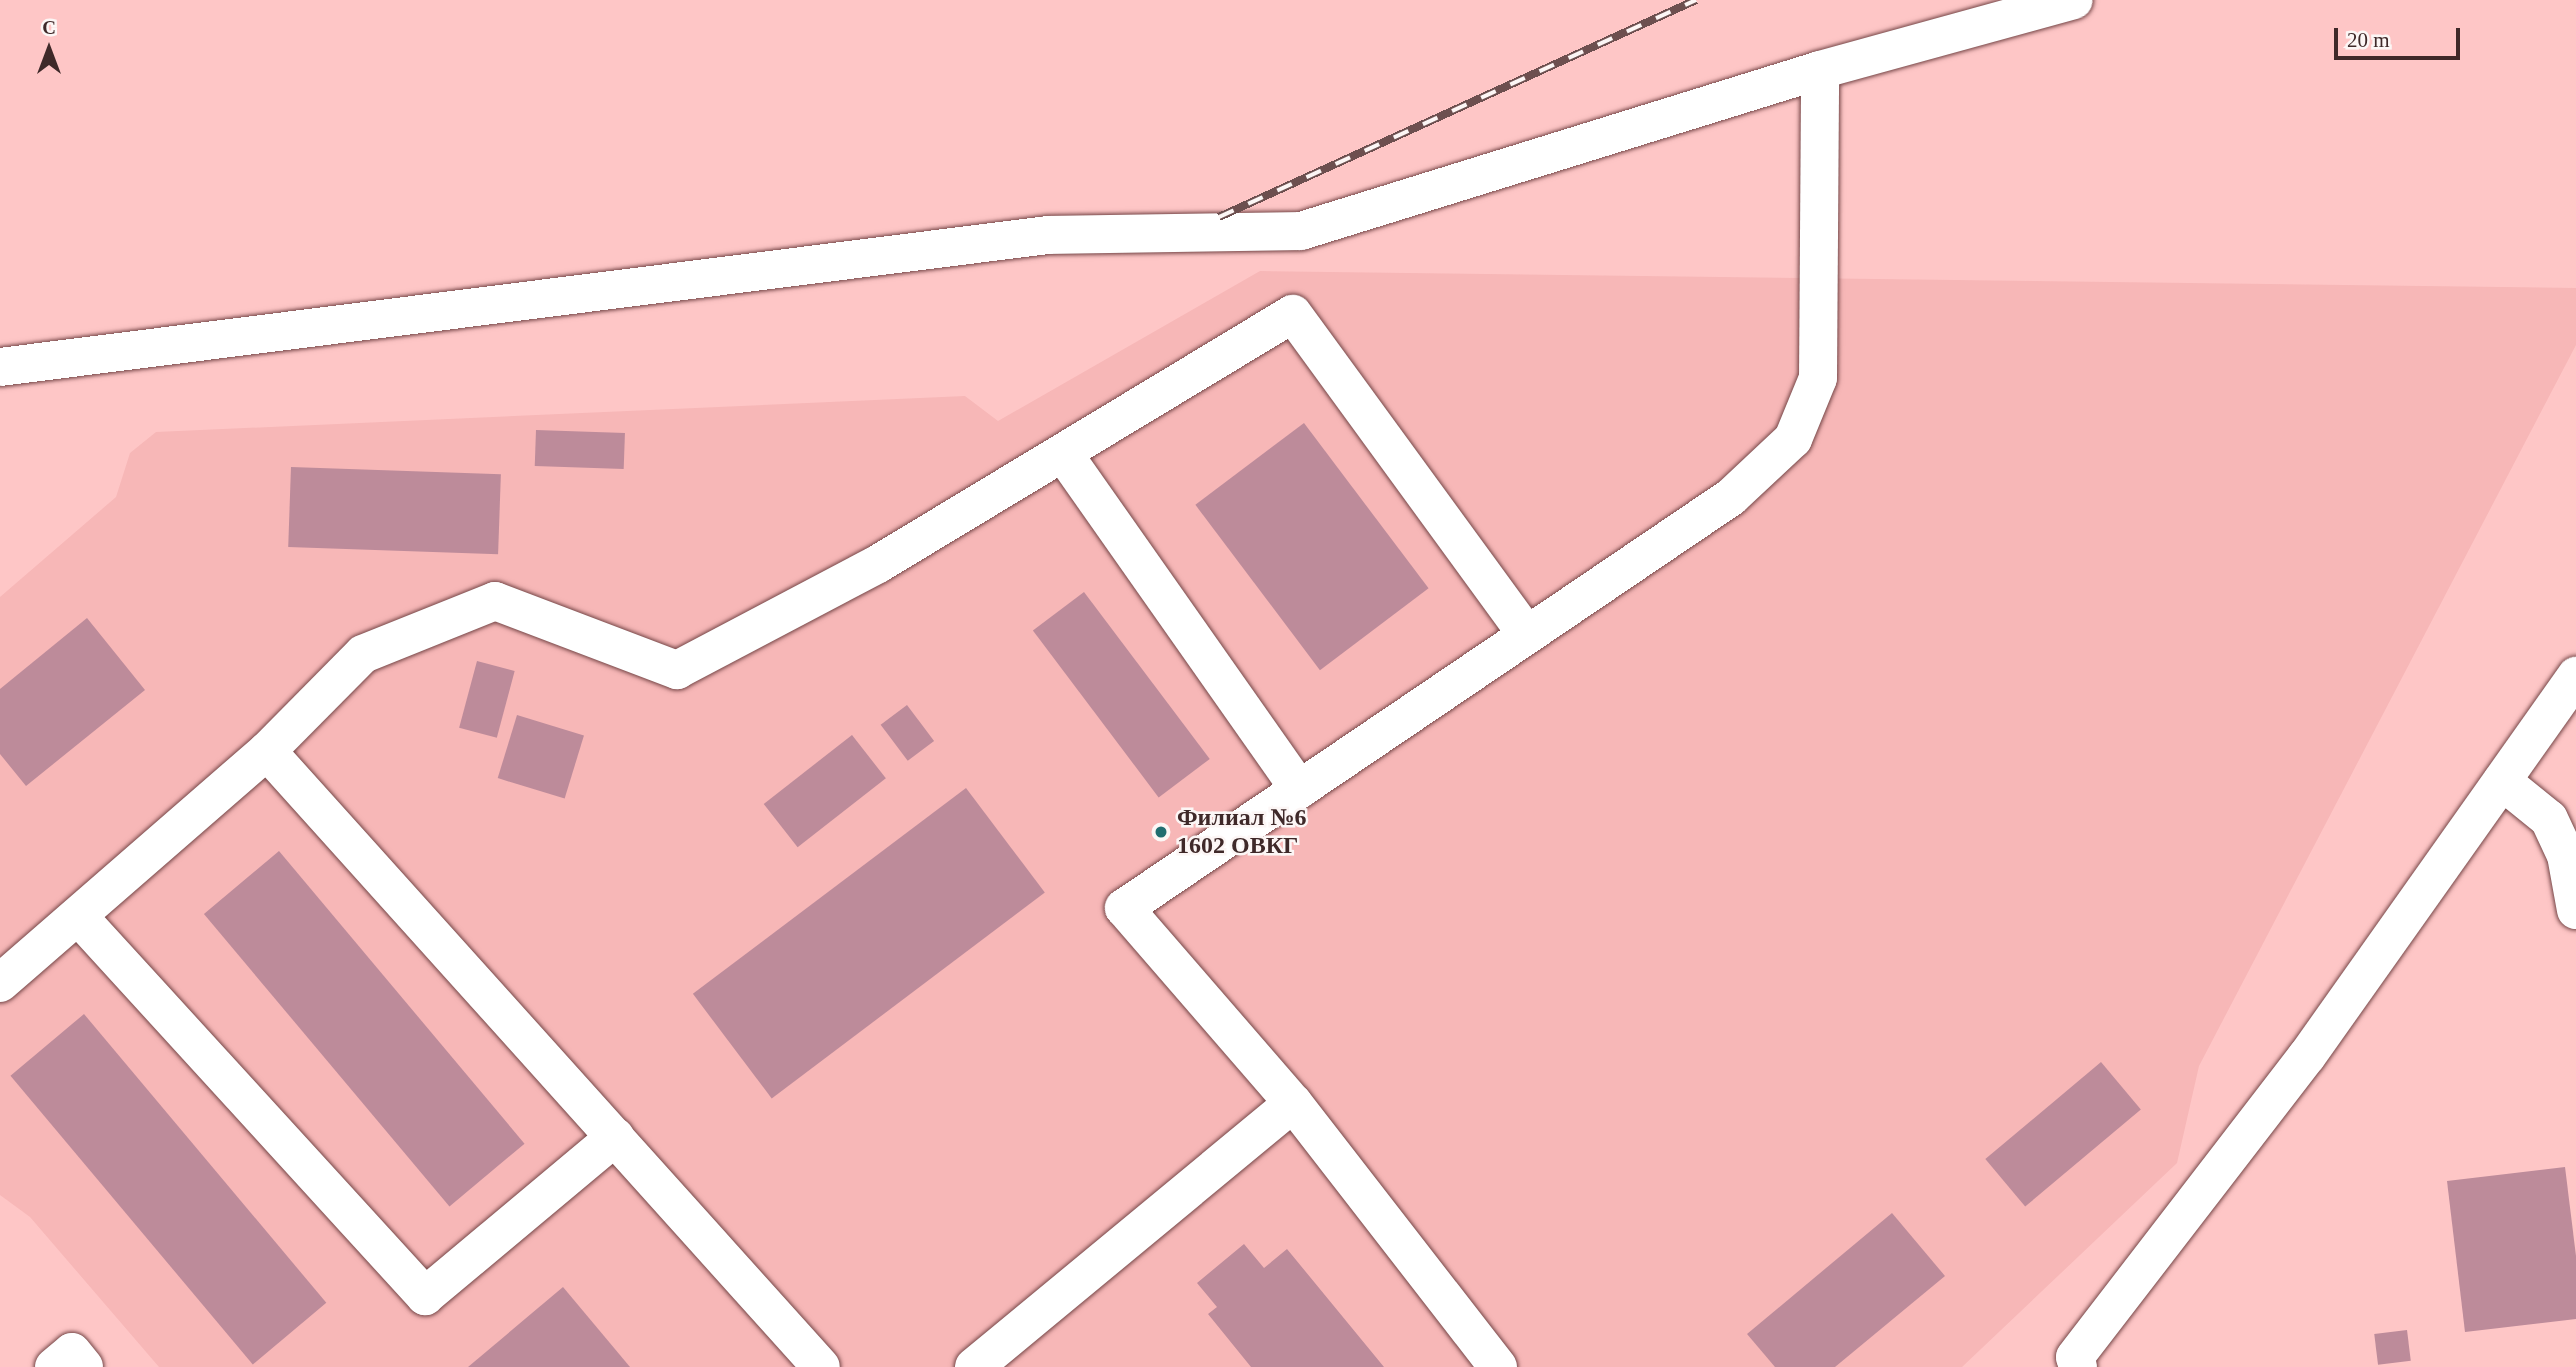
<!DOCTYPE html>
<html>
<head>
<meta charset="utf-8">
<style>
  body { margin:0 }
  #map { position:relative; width:2576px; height:1367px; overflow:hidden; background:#fec6c6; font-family:"Times New Roman",serif }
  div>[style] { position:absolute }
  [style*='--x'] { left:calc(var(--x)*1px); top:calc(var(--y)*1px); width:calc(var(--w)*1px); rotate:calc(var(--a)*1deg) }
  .built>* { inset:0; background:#f7b7b7 }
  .building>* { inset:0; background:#bd8b9a; transform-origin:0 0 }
  .roads { filter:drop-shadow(0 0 2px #754647) drop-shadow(0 0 2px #754647) }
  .minor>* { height:38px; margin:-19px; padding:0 19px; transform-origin:19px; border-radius:19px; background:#fff }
  .rail>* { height:8px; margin-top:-4px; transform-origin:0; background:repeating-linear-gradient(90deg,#fcf6f5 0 16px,#6d4f4f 0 32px); box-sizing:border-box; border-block:2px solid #6d4f4f }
  .dots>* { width:19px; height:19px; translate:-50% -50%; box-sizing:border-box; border:4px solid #fcf6f5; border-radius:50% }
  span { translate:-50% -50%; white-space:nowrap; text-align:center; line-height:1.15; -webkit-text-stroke:5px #fcf6f5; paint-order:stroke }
  .poi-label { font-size:24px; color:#3f2929; font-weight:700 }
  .left { translate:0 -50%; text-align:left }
  .north { position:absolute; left:14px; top:14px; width:70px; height:70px; -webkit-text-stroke:5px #fcf6f5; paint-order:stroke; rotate:0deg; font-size:19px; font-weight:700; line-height:28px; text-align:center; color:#3f2929 }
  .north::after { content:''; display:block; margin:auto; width:24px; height:32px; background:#3f2929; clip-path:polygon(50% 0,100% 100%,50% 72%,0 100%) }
  .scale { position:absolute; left:2334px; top:28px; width:126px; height:32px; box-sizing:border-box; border:4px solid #3f2929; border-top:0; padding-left:9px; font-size:21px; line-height:24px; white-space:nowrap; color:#3f2929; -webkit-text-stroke:5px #fcf6f5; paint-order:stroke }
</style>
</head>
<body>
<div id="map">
  <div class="built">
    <i style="clip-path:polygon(1260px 271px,2576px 288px,2576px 345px,2199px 1066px,2177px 1163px,1962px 1367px,159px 1367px,30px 1217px,0 1195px,0 597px,116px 497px,130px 453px,156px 432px,965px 396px,998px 421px)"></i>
  </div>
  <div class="building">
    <i style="left:1304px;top:423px;width:207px;height:136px;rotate:53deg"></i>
    <i style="left:536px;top:430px;width:89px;height:36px;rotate:2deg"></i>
    <i style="left:291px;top:467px;width:210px;height:80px;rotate:2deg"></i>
    <i style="left:1084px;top:592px;width:209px;height:64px;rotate:53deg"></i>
    <i style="clip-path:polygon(87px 618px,145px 690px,26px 786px,0 754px,0 689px)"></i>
    <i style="left:477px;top:661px;width:39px;height:69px;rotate:15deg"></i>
    <i style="left:907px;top:705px;width:45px;height:33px;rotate:53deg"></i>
    <i style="left:517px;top:715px;width:70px;height:66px;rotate:17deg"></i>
    <i style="left:852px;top:735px;width:55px;height:112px;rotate:52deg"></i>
    <i style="left:966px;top:788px;width:131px;height:342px;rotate:53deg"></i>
    <i style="left:279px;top:851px;width:382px;height:98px;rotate:50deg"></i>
    <i style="left:84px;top:1014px;width:377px;height:96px;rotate:50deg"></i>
    <i style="left:2101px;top:1062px;width:62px;height:151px;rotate:50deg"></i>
    <i style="clip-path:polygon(2565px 1167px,2576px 1256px,2576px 1319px,2465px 1332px,2447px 1181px)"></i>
    <i style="clip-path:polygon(1892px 1213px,1945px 1276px,1835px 1367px,1775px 1367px,1747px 1334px)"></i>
    <i style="clip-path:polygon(1244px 1244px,1264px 1268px,1287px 1249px,1384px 1367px,1251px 1367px,1208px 1314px,1217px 1307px,1197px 1283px)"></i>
    <i style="clip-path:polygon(563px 1287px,630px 1367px,468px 1367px)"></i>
    <i style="left:2407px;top:1330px;width:31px;height:33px;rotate:83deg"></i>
  </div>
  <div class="roads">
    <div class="minor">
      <i style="--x:0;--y:367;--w:1056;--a:-7.18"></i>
      <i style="--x:1048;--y:235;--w:253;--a:-0.9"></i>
      <i style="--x:1301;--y:231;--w:543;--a:-17.23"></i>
      <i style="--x:1820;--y:70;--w:263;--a:-15.4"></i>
      <i style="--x:1063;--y:453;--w:411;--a:54.9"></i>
      <i style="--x:267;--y:751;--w:828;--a:48.03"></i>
      <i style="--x:2502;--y:781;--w:60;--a:39"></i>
      <i style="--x:2549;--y:819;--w:40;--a:65"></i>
      <i style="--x:2566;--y:855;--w:56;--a:79.7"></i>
      <i style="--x:78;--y:916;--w:515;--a:47.6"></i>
      <i style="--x:425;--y:1296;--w:248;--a:-39.9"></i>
      <i style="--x:0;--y:983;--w:354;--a:-41"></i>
      <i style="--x:267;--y:751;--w:136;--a:-45.3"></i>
      <i style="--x:363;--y:654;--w:142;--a:-21.9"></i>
      <i style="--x:495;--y:601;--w:195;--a:20.8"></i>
      <i style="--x:677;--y:670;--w:227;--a:-27.8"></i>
      <i style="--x:878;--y:564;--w:484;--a:-31.1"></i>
      <i style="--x:1293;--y:314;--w:396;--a:53.9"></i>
      <i style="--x:54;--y:1367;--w:23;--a:-40"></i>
      <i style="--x:72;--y:1352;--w:19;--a:51"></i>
      <i style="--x:974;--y:1367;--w:414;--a:-39.6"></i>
      <i style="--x:1498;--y:1367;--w:334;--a:-127.8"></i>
      <i style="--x:1293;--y:1103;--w:258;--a:-130.9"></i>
      <i style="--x:1124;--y:908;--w:733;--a:-34.1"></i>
      <i style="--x:1731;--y:497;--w:85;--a:-43.1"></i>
      <i style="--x:1793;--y:439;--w:66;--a:-67.7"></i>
      <i style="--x:1818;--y:378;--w:308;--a:-89.6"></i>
      <i style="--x:2078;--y:1367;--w:10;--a:-107"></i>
      <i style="--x:2075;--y:1357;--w:380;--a:-52.4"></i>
      <i style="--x:2307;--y:1056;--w:466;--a:-54.7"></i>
    </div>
  </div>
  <div class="rail">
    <i style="--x:1219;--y:217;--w:524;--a:-24.46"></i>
  </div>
  <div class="dots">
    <i style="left:1161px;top:832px;background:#216d70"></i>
  </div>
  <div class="poi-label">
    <span class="left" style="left:1177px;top:832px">Филиал №6<br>1602 ОВКГ</span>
  </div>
  <div class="north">С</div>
  <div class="scale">20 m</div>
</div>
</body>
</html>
